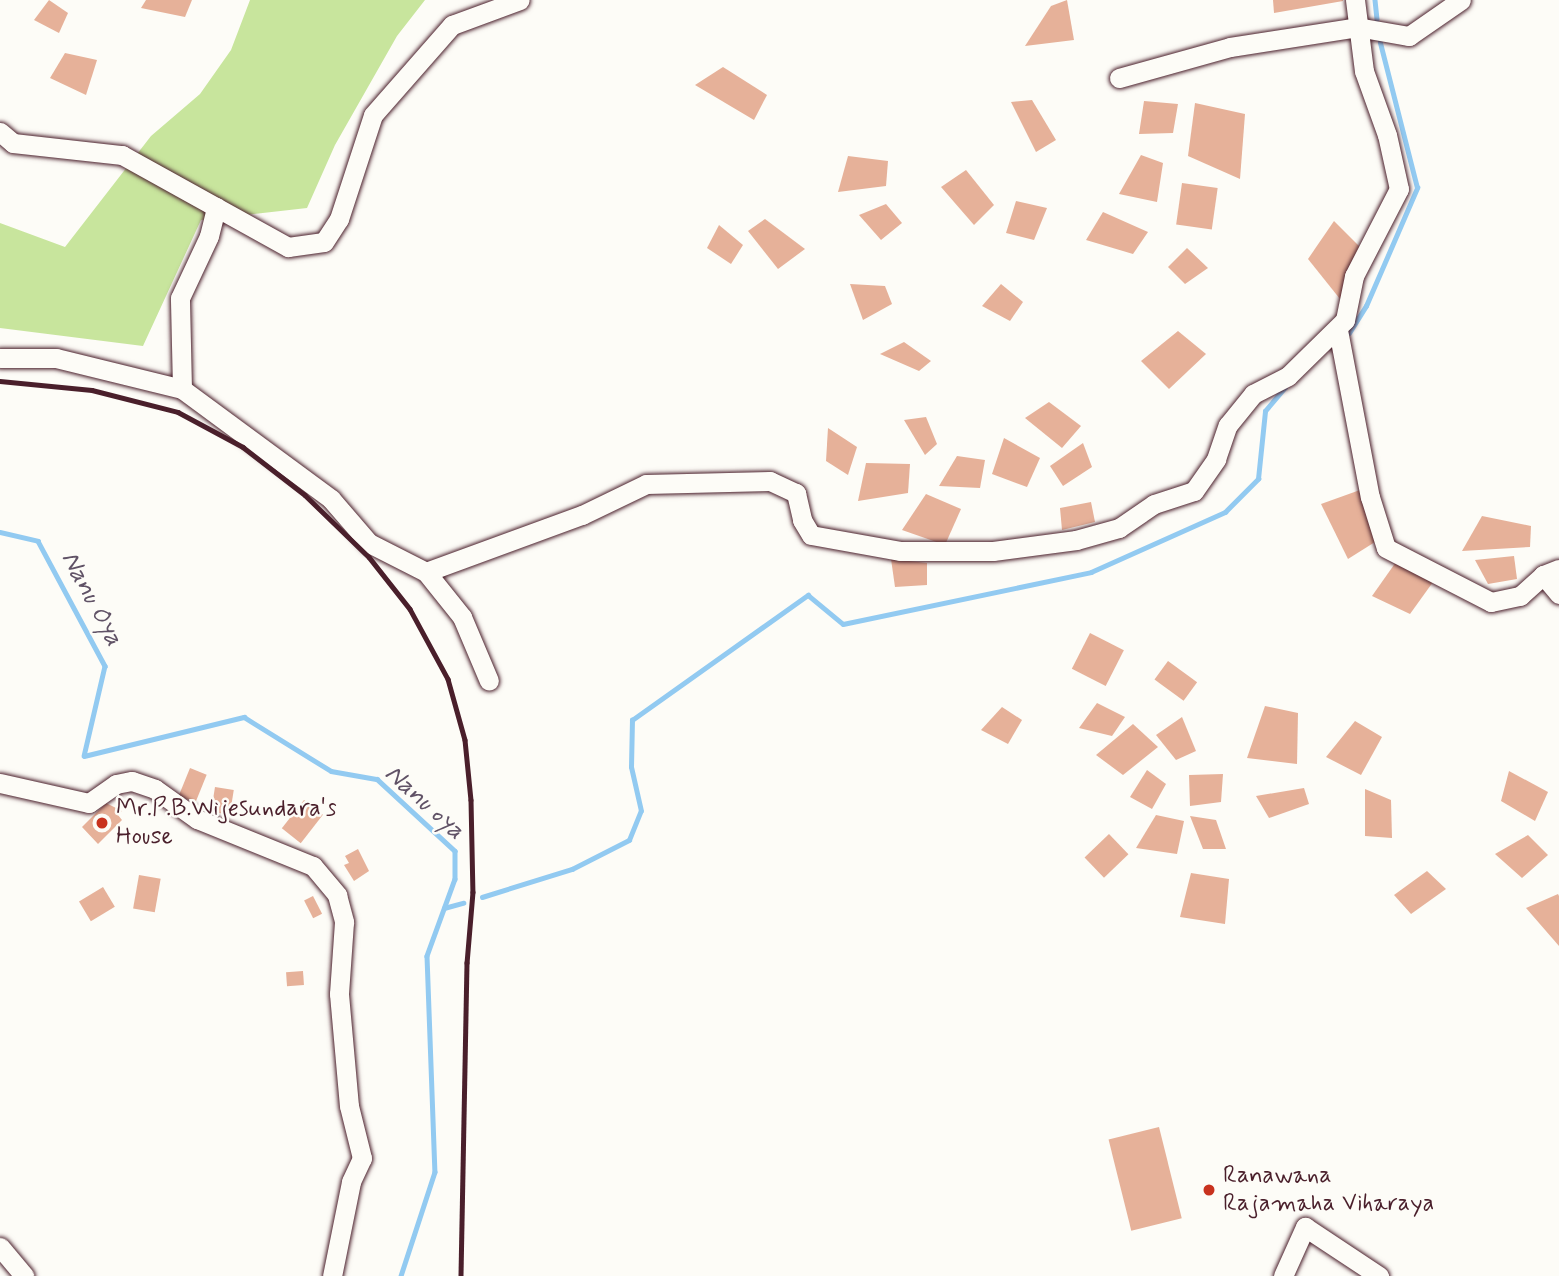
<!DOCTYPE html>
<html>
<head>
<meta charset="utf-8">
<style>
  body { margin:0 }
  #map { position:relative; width:1559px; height:1276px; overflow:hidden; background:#fdfcf7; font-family:Mynerve,sans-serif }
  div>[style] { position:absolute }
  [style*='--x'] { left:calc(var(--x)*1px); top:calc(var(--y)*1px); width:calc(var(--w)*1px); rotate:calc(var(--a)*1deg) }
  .green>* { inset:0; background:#c8e59d }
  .stream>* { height:4.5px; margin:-2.25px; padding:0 2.25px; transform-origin:2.25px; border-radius:2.25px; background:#92caf1 }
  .building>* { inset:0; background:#e6b199; transform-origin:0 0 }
  .roads { filter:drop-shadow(0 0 2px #4a1f2b) drop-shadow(0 0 2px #4a1f2b) }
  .minor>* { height:19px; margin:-9.5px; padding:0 9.5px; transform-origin:9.5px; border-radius:9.5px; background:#fdfcf7 }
  .rail>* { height:4.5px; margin:-2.25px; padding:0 2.25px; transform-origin:2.25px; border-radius:2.25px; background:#4a1f2b }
  .dots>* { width:19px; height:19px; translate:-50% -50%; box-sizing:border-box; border:4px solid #fdfcf7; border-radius:50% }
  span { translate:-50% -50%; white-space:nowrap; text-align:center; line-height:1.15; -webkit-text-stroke:5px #fdfcf7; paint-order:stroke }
  .poi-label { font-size:24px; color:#4a1f2b }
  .left { translate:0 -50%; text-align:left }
  .water-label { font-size:26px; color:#605266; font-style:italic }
</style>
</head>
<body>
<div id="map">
  <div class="green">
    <i style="clip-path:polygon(250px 0,425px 0,397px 36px,335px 145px,307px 208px,201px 220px,143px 346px,0 328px,0 223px,65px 247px,151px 136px,200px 94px,231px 50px)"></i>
  </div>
  <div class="stream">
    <i style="--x:1375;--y:0;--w:19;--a:84"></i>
    <i style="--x:1349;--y:333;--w:32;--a:-58"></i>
    <i style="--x:1366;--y:306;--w:129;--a:-66.6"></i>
    <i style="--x:1417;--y:188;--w:150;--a:-104.3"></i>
    <i style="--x:0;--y:532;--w:39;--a:13"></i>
    <i style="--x:38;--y:541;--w:142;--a:61.8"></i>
    <i style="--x:105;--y:666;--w:92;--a:103.1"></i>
    <i style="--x:84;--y:756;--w:165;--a:-13.7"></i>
    <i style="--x:244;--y:717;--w:102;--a:31.8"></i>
    <i style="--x:331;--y:771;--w:47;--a:9.9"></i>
    <i style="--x:377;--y:779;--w:106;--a:42.7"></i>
    <i style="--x:455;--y:851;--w:28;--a:90"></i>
    <i style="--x:455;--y:879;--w:82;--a:110"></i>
    <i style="--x:427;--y:956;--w:216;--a:87.9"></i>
    <i style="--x:435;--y:1172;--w:109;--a:108.1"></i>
    <i style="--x:482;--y:897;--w:94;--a:-17.3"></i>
    <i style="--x:572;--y:869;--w:64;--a:-27"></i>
    <i style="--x:629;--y:840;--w:31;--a:-68"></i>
    <i style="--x:641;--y:811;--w:45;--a:-102.8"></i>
    <i style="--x:631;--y:767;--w:47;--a:-88.8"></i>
    <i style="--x:632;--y:720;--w:216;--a:-35.4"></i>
    <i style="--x:808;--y:595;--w:45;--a:39.6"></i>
    <i style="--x:843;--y:624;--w:253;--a:-11.8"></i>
    <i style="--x:1091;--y:572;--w:147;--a:-24.1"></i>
    <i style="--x:1225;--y:512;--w:47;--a:-45"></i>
    <i style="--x:1258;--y:479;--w:68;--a:-84.1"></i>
    <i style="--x:1265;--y:411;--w:31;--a:-50"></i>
    <i style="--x:444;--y:908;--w:20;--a:-15"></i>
  </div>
  <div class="building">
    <i style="clip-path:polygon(49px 0,68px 13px,59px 33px,34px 20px)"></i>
    <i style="clip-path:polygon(146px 0,192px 0,185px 17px,141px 8px)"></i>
    <i style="clip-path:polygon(1067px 0,1074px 40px,1025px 46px,1051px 6px)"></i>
    <i style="clip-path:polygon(1273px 0,1343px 0,1343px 1px,1274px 13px)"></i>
    <i style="clip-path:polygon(65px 53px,97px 60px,86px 95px,50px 78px)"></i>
    <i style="clip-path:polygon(723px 67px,767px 95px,754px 120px,695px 85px)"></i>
    <i style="clip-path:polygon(1032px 100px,1056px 140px,1036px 152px,1011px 102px)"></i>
    <i style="clip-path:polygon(1144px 101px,1178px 104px,1173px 133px,1139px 134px)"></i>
    <i style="clip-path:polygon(1195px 103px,1245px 114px,1240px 179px,1188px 156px)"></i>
    <i style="clip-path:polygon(1141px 155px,1163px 163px,1157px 202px,1119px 194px)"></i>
    <i style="clip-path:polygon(848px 156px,888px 161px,886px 186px,838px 192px)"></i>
    <i style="clip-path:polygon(966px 170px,994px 205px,974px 225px,941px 187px)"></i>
    <i style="left:1182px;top:183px;width:36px;height:42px;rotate:8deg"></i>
    <i style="clip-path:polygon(1016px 201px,1047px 208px,1034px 240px,1006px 233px)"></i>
    <i style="clip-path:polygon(886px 204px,902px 223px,881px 240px,859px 215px)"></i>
    <i style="clip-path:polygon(1103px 212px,1148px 232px,1133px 254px,1086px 240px)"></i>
    <i style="clip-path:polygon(765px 219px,805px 249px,778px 269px,748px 231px)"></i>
    <i style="clip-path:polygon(1334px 221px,1366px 253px,1340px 299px,1308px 259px)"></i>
    <i style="clip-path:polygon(719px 225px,743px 245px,731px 264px,707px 248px)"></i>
    <i style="clip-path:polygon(1187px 248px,1208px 268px,1185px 284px,1168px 267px)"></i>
    <i style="clip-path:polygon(850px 284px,885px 286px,892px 304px,863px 320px)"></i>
    <i style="clip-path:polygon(1001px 284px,1023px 302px,1010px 321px,982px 306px)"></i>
    <i style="clip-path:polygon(1178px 331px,1206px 354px,1169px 389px,1141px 361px)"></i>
    <i style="clip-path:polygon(904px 342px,931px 361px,919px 371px,880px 354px)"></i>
    <i style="clip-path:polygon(1049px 402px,1081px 426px,1062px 448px,1025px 418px)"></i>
    <i style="clip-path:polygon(926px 417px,937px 444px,925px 455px,904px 420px)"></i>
    <i style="clip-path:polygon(828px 428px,857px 447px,848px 475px,826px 461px)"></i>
    <i style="clip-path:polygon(1004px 438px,1040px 458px,1027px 487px,992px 474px)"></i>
    <i style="clip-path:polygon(1083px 443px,1092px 467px,1063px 486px,1050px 466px)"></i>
    <i style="clip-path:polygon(957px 456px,985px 460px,980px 488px,939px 486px)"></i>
    <i style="clip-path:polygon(866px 463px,910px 464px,908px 493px,858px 501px)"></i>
    <i style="clip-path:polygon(1360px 490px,1375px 542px,1348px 559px,1321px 504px)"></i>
    <i style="clip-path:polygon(926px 494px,961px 509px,945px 545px,902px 530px)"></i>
    <i style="clip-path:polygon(1091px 502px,1095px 522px,1062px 530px,1060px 508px)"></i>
    <i style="clip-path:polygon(1482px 516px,1531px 526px,1530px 547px,1462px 551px)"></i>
    <i style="clip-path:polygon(1514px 556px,1517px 579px,1488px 584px,1475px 560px)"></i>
    <i style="clip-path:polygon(891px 559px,927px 563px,927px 585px,895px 587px)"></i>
    <i style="clip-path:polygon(1396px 562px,1433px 582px,1410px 614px,1372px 596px)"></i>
    <i style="left:1090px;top:633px;width:38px;height:40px;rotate:27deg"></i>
    <i style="left:1168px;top:661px;width:36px;height:23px;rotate:36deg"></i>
    <i style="clip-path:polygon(1097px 703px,1125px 717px,1112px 736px,1079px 728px)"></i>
    <i style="clip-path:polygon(1265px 706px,1298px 713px,1297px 764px,1247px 758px)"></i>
    <i style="clip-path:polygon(1002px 707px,1022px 720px,1008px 744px,981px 730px)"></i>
    <i style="clip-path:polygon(1182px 717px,1196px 751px,1176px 760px,1156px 735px)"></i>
    <i style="clip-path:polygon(1355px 721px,1382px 737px,1361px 775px,1326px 757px)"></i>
    <i style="clip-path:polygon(1133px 724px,1158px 747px,1123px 775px,1096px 755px)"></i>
    <i style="left:190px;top:768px;width:18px;height:30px;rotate:22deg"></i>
    <i style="clip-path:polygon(1147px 770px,1166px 784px,1152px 809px,1130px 797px)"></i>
    <i style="clip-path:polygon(1509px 771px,1548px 792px,1535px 821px,1501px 801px)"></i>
    <i style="clip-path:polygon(1223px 774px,1221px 802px,1190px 806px,1189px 775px)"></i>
    <i style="left:215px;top:787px;width:19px;height:25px;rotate:9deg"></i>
    <i style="clip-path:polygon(1304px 788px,1309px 804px,1269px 818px,1256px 796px)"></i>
    <i style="clip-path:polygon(1365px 789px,1391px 800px,1392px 838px,1365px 836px)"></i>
    <i style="left:304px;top:800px;width:24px;height:36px;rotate:38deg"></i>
    <i style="clip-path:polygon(106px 803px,122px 811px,118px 815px,122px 820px,98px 844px,82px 827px)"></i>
    <i style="clip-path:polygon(1156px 815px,1184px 821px,1177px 854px,1136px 848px)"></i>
    <i style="clip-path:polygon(1190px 816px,1216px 820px,1226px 849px,1203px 849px)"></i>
    <i style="left:1109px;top:834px;width:28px;height:34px;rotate:46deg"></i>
    <i style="clip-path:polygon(1528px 835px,1548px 855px,1522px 878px,1495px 854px)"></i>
    <i style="clip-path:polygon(358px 849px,369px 871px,354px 881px,344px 865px,349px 863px,345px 856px)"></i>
    <i style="clip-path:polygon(1427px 871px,1446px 889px,1411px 914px,1394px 895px)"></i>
    <i style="clip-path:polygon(1191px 873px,1229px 879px,1225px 924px,1180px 917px)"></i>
    <i style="left:139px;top:875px;width:22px;height:34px;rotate:10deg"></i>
    <i style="left:103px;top:887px;width:23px;height:28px;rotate:59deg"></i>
    <i style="clip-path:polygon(1558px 894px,1559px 896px,1559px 946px,1526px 908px)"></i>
    <i style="left:313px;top:896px;width:20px;height:10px;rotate:63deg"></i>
    <i style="left:303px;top:971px;width:14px;height:17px;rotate:86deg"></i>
    <i style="left:1159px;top:1127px;width:94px;height:52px;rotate:76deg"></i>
  </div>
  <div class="roads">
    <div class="minor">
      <i style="--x:1119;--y:78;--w:115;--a:-15.6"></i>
      <i style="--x:1230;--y:47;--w:129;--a:-8.9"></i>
      <i style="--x:1357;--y:27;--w:53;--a:9.8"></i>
      <i style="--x:1409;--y:36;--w:63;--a:-34.7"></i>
      <i style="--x:0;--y:132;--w:17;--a:40"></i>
      <i style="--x:13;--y:143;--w:110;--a:6.3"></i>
      <i style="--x:122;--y:155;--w:190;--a:29"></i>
      <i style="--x:288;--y:247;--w:36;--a:-8"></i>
      <i style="--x:324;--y:242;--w:27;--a:-57"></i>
      <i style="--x:339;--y:219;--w:109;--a:-71.9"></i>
      <i style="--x:373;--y:115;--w:120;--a:-48.7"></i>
      <i style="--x:452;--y:25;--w:72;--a:-20.2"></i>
      <i style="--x:1338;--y:330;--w:170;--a:79.2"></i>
      <i style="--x:1370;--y:497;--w:53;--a:72.6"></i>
      <i style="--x:1386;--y:548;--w:118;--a:27.2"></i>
      <i style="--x:1491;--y:602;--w:30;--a:-12"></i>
      <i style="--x:1520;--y:596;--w:31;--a:-42"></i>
      <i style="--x:1543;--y:575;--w:17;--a:-21"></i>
      <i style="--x:0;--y:358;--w:56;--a:0"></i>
      <i style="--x:56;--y:358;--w:130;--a:13.8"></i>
      <i style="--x:182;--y:389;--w:185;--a:36.4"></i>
      <i style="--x:331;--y:499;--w:58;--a:49.2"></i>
      <i style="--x:369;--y:543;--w:64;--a:27"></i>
      <i style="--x:426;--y:572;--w:166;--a:-20.1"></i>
      <i style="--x:582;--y:515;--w:71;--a:-25.8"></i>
      <i style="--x:646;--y:484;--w:124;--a:-1.4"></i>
      <i style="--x:770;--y:481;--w:29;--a:25"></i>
      <i style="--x:796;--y:493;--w:28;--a:77"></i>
      <i style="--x:802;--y:520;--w:17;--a:59"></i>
      <i style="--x:811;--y:535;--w:90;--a:10.2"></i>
      <i style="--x:900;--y:551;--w:93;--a:0"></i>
      <i style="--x:993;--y:551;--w:84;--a:-7.5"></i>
      <i style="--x:1076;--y:540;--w:45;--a:-15.6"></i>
      <i style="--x:1119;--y:528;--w:42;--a:-34.4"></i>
      <i style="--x:1154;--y:504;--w:42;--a:-18"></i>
      <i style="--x:1194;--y:491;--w:39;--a:-55"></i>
      <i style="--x:1216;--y:459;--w:36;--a:-71"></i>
      <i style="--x:1228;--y:425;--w:40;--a:-51"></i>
      <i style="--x:1253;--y:394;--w:39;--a:-27"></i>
      <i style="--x:1288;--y:376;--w:80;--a:-44.5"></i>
      <i style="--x:1345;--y:320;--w:45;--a:-78.4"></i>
      <i style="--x:1354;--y:276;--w:98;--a:-62.7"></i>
      <i style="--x:1399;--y:189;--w:55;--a:-102.5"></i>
      <i style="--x:1387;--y:135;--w:68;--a:-109.8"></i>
      <i style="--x:1364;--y:71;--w:72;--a:-97.2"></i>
      <i style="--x:182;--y:389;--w:91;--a:-91.3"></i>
      <i style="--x:180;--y:298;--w:68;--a:-64.9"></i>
      <i style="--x:209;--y:236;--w:30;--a:-76"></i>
      <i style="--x:426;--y:572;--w:58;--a:51.3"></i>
      <i style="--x:462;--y:617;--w:69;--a:67.1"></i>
      <i style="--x:1543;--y:575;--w:25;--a:50"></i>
      <i style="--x:0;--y:783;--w:91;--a:12.7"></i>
      <i style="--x:89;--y:803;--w:33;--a:-35"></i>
      <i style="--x:116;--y:784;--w:16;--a:-11"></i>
      <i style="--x:132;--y:781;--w:24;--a:19"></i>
      <i style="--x:155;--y:789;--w:52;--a:35.5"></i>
      <i style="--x:197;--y:819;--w:125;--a:22.1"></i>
      <i style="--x:313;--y:866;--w:38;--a:50"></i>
      <i style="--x:337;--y:895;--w:28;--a:75"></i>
      <i style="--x:344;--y:922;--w:72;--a:94"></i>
      <i style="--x:339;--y:994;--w:112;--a:84.9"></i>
      <i style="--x:349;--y:1106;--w:54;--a:76"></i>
      <i style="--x:362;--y:1158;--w:26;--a:115"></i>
      <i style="--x:351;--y:1182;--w:96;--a:101.4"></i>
      <i style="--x:0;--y:1247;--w:38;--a:50"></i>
      <i style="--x:1283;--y:1276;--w:54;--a:-65.8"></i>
      <i style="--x:1305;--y:1227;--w:89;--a:33.5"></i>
    </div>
  </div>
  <div class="rail">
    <i style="--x:0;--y:381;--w:92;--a:5.6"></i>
    <i style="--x:92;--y:390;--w:89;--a:14.3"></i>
    <i style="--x:178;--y:412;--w:74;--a:28.3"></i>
    <i style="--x:243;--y:447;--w:78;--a:37.7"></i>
    <i style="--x:305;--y:495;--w:89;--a:44.1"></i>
    <i style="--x:369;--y:557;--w:66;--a:51.7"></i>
    <i style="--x:410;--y:609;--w:80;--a:61.5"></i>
    <i style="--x:448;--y:679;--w:63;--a:74.4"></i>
    <i style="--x:465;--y:740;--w:60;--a:84.3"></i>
    <i style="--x:471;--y:800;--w:92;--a:88.8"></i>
    <i style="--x:473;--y:892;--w:71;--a:94.8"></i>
    <i style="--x:467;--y:963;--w:313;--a:91.1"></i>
  </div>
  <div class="dots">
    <i style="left:102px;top:823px;background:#c8321e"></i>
    <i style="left:1209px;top:1190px;background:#c8321e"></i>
  </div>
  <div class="poi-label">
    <span class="left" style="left:116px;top:823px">Mr.P.B.Wijesundara's<br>House</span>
    <span class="left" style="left:1223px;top:1190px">Ranawana<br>Rajamaha Viharaya</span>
  </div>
  <div class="water-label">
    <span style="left:91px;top:599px;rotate:62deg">Nanu Oya</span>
    <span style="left:424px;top:803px;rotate:42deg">Nanu oya</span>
  </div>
</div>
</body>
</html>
